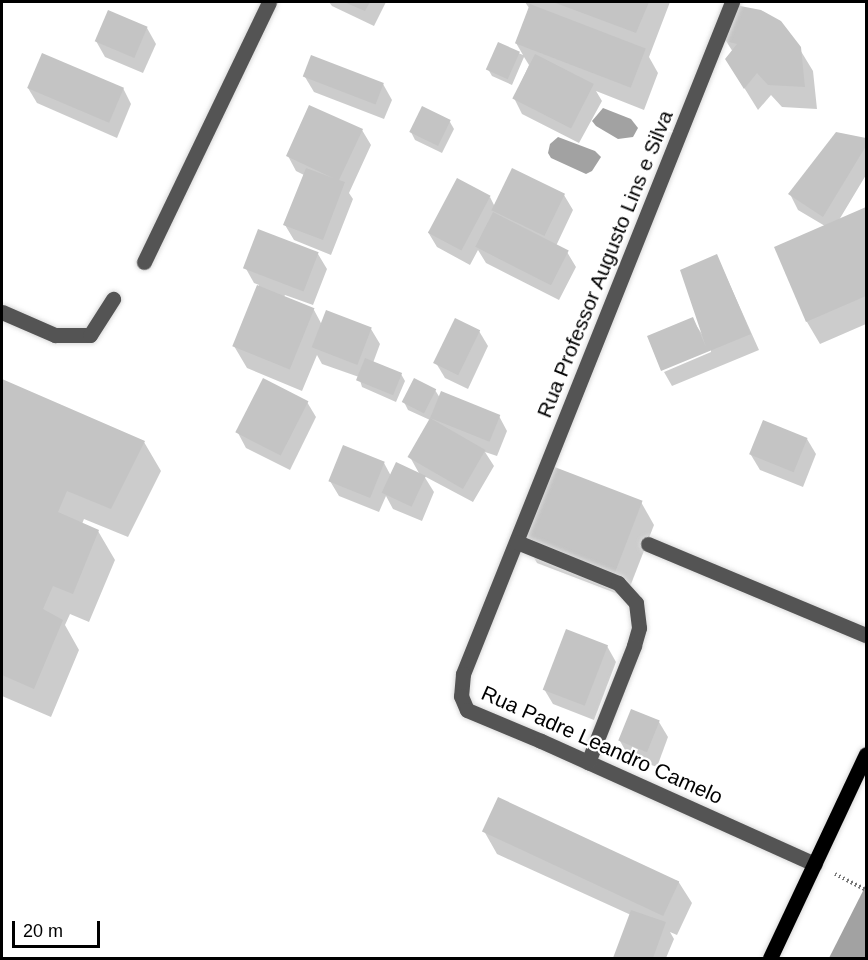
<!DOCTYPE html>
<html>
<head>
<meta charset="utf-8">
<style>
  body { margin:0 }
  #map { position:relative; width:868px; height:960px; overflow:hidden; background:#fff; font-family:Arial,sans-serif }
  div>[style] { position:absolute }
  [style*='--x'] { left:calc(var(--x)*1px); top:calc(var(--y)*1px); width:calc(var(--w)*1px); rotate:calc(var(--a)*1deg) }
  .water>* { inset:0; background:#a2a2a2 }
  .shadow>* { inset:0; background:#0003 }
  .building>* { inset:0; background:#c4c4c4; transform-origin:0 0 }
  .path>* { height:4px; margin-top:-2px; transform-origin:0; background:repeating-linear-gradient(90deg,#767676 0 1.5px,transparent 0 4.5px) }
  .roads { filter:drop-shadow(0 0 2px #dbdbdb) drop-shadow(0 0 2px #dbdbdb) }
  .minor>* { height:15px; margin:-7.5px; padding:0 7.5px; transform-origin:7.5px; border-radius:7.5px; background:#545454 }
  .major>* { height:15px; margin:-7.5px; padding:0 7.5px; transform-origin:7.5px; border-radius:7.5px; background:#000 }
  span { translate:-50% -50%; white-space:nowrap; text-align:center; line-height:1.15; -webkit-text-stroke:4.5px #fff; paint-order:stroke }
  .street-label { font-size:21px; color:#000 }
  .frame { position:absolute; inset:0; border:3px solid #000; pointer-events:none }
  .scale { position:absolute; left:12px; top:921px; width:88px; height:27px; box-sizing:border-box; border:3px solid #000; border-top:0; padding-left:8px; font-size:18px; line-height:21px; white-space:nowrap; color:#000; -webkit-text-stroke:4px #fff; paint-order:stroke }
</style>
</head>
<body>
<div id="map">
  <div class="water">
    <i style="clip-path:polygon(603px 108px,631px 119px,638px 128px,633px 137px,618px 139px,596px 126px,592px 121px)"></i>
    <i style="clip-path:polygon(558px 137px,595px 151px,601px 157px,592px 171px,586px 174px,551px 158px,548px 153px,550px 144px)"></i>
    <i style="clip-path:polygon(866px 885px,866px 958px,829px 958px)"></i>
  </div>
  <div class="shadow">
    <i style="clip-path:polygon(329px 2px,386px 2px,374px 26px,332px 6px)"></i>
    <i style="clip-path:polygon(525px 2px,670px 2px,649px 57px,658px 73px,644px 110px,596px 91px,602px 101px,579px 143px,522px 114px,514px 98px,529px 65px,524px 57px,512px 85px,492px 76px,488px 69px,498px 44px,523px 55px,516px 43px,529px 8px)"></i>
    <i style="clip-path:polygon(147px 28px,156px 44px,143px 73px,105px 57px,96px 41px)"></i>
    <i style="clip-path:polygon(726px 41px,799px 48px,813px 71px,817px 109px,782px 107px,771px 95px,758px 110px,740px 81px,733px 52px)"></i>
    <i style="clip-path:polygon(305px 77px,383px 84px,392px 100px,384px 119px,314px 92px)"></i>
    <i style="clip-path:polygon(28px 88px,123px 88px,131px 104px,117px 138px,37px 103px)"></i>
    <i style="clip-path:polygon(450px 122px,454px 129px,442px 153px,415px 140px,411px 132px)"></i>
    <i style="clip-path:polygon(362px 130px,371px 145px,349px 193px,353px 199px,331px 255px,294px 240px,285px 225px,304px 175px,296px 171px,288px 156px)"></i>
    <i style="clip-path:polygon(837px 134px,866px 140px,866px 175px,839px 220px,866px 209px,866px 324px,820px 344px,807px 322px,776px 248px,825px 226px,798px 210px,790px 194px)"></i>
    <i style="clip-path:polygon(564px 195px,573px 210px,556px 246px,567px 252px,576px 267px,559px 300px,486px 263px,478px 250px,470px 265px,437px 247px,428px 232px,490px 197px,495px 207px)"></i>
    <i style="clip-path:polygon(318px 254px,327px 269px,313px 305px,285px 295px,284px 297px,314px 310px,322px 325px,371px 329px,380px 344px,373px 363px,401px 374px,405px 381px,396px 402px,362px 387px,359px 377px,322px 364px,317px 355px,302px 391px,247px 368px,234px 346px,259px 285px,254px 283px,245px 267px)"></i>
    <i style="clip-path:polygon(717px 256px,759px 350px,672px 386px,664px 372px,711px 352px,711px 349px,662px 369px,692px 319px,704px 337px)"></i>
    <i style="clip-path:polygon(479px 331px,488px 346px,468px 389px,445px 378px,436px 363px)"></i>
    <i style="clip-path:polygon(2px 380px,144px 442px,161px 471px,128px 537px,84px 519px,82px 524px,98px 531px,115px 560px,89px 622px,70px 614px,65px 625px,79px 650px,51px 717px,2px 696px)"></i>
    <i style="clip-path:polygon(435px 390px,440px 398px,499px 416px,507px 431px,497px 456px,485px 452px,494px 466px,473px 502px,424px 476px,434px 492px,422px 521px,393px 509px,386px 496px,379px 512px,339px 496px,330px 481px,384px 463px,391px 476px,420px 475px,410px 457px,430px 420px,408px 410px,404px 402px)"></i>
    <i style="clip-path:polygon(307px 402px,316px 417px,290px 470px,246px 448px,238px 433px)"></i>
    <i style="clip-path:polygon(807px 439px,816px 454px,803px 487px,760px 470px,751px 455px)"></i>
    <i style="clip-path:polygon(641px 502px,654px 525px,626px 597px,537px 563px,524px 540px)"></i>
    <i style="clip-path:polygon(607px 646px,616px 662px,594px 720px,553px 704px,544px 689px)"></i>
    <i style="clip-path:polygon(659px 722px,668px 737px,657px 767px,629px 757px,620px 741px)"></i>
    <i style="clip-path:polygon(484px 831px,678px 881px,692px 903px,677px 935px,670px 932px,674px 939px,666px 958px,615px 958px,631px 915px,497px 854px)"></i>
  </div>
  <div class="building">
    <i style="clip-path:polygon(344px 2px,370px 2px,365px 11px)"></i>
    <i style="clip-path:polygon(553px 2px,649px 2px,636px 33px)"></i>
    <i style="left:530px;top:4px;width:124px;height:42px;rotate:21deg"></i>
    <i style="clip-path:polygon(735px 5px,761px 10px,781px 21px,801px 47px,805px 87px,768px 85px,757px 73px,744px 89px,725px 59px,737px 44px,725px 41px)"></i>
    <i style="left:108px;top:10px;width:43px;height:34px;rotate:23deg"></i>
    <i style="left:498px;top:42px;width:24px;height:30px;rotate:24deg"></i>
    <i style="left:42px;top:53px;width:89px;height:38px;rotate:23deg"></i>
    <i style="left:535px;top:54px;width:66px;height:50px;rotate:27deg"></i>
    <i style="left:311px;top:55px;width:78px;height:23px;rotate:21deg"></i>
    <i style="clip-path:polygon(309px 105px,363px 129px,339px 180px,345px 182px,323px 240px,283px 225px,306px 168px,333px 178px,286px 156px)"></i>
    <i style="left:422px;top:106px;width:32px;height:29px;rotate:26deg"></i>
    <i style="clip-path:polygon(836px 132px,866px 138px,866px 146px,823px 217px,788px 194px)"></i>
    <i style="left:512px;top:168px;width:59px;height:47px;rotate:26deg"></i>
    <i style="left:457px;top:178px;width:38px;height:62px;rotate:28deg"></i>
    <i style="clip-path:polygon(866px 207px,866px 296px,806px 322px,774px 247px)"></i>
    <i style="left:493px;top:212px;width:85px;height:39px;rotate:27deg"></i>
    <i style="left:258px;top:229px;width:65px;height:42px;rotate:21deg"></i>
    <i style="clip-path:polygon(717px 254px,751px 334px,661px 371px,647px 336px,693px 317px,706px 347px,680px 270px)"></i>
    <i style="left:257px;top:285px;width:62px;height:66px;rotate:22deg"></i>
    <i style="left:326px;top:310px;width:49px;height:40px;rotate:21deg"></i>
    <i style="left:455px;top:318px;width:28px;height:50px;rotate:26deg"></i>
    <i style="left:365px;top:358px;width:40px;height:24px;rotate:22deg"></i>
    <i style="left:263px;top:378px;width:51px;height:61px;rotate:27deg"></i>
    <i style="left:414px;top:378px;width:25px;height:27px;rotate:27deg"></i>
    <i style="clip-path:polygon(2px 379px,145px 441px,111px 509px,67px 491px,58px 512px,99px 530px,73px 594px,53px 586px,43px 609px,63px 620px,34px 689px,2px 675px)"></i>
    <i style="left:441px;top:391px;width:64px;height:29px;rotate:22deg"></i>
    <i style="left:430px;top:418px;width:64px;height:45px;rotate:30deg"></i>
    <i style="left:763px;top:420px;width:48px;height:37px;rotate:22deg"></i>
    <i style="left:343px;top:445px;width:45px;height:39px;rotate:22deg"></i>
    <i style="left:396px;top:462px;width:33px;height:34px;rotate:25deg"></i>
    <i style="left:552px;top:466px;width:97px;height:79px;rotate:21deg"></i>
    <i style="left:566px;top:629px;width:45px;height:65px;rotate:21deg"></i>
    <i style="left:631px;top:709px;width:31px;height:34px;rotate:22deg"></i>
    <i style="left:498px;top:797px;width:200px;height:38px;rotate:25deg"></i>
    <i style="clip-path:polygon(631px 910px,666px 922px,653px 958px,613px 958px)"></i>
  </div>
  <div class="path">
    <i style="--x:835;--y:874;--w:35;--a:27"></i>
  </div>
  <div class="roads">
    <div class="minor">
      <i style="--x:732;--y:2;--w:724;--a:111.82"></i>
      <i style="--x:463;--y:674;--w:22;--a:95"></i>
      <i style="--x:461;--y:696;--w:15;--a:67"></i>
      <i style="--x:467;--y:710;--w:80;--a:22.7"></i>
      <i style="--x:541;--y:741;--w:300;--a:24.2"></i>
      <i style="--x:144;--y:262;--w:288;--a:-64.3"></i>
      <i style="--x:2;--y:312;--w:58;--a:23.5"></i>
      <i style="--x:55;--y:335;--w:35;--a:0"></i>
      <i style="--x:90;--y:335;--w:43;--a:-57.4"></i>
      <i style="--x:517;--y:542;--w:109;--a:22.1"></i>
      <i style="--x:618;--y:583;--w:27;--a:48"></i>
      <i style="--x:636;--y:603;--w:25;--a:83"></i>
      <i style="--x:639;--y:628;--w:19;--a:106"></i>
      <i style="--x:634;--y:646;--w:125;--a:111.6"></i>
      <i style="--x:648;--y:544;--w:236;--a:22.7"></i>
    </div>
    <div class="major">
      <i style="--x:770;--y:958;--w:225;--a:-64.8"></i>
    </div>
  </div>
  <div class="street-label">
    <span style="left:605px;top:264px;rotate:-68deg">Rua Professor Augusto Lins e Silva</span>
    <span style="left:602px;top:745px;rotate:24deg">Rua Padre Leandro Camelo</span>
  </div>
  <div class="frame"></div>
  <div class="scale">20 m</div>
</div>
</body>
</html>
